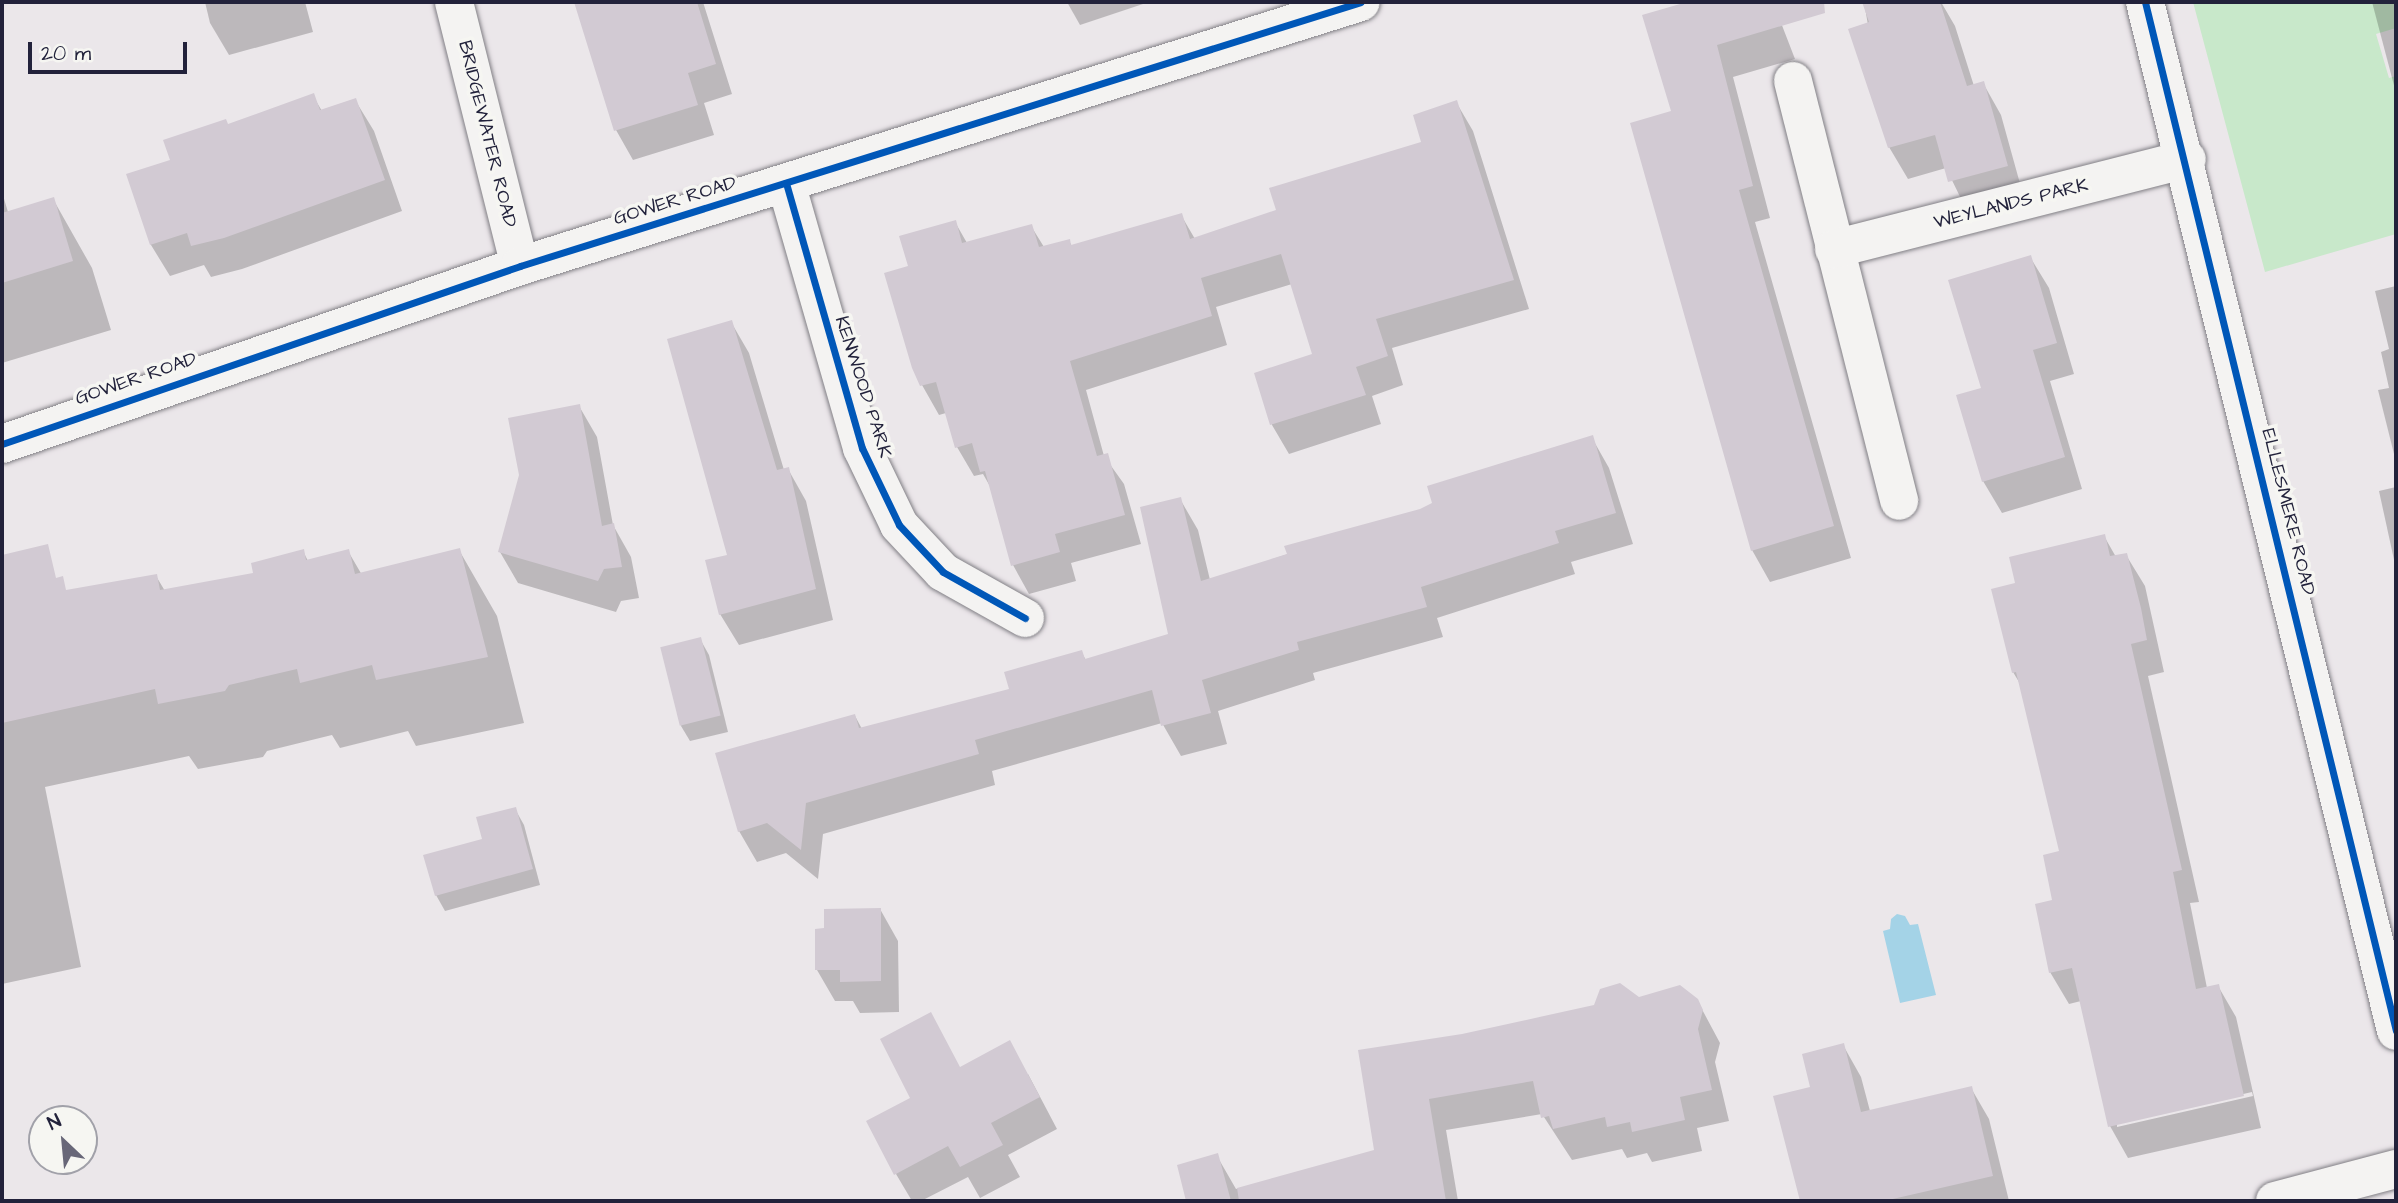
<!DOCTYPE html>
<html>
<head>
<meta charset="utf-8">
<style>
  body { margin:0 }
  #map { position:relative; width:2398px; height:1203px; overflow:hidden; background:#ebe7ea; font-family:"Architects Daughter",sans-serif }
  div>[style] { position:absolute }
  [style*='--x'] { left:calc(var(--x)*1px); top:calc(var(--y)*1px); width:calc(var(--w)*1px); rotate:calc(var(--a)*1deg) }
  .green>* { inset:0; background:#c8e8ca }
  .water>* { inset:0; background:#a4d3e7 }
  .shadow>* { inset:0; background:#0003 }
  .building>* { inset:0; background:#d2cad3; transform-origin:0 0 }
  .roads { filter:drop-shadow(0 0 2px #817f85) drop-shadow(0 0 2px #817f85) }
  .street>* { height:38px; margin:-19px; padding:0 19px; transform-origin:19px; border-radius:19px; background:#f4f3f2 }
  .cycleway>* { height:7px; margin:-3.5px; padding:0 3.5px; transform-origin:3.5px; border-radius:3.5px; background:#0057b8 }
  span { translate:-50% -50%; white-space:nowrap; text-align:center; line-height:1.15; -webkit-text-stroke:7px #f6f6f2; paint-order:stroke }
  .street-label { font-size:19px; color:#22223b }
  .frame { position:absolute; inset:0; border:4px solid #22223b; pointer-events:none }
  .north { position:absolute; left:28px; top:1105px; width:70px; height:70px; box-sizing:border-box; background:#f6f6f2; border:2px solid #a1a1a9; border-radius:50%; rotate:334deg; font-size:19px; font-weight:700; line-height:28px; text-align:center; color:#22223b }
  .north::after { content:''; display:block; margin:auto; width:24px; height:32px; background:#686778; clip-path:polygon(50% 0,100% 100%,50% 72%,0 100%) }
  .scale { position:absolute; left:28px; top:42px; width:159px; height:32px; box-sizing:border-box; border:4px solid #22223b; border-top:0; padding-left:9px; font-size:21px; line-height:24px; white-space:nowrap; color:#22223b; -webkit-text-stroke:5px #f6f6f2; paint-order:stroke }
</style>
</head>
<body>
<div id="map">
  <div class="green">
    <i style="clip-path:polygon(2193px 2px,2396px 2px,2396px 28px,2376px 34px,2389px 78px,2396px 76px,2396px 234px,2265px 272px)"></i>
  </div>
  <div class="water">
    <i style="clip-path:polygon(1897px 914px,1905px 916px,1910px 925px,1918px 924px,1936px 995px,1900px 1003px,1883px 931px,1890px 929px,1891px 919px)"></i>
  </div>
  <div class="shadow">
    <i style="clip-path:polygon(205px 2px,305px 2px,313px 32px,229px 55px,210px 23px)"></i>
    <i style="clip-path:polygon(579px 2px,703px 2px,732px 94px,704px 103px,714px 135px,633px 160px,616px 130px)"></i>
    <i style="clip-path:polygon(1067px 2px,1149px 2px,1080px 25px)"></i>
    <i style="clip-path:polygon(1693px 2px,1701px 2px,1705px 8px,1726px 2px,1773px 2px,1795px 59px,1733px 77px,1770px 218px,1755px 222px,1851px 558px,1770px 582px,1752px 550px,1673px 113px,1645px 16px)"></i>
    <i style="clip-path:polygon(1864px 2px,1941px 2px,1955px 26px,1974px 86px,1983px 83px,2001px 115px,2024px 198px,1968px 213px,1946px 168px,1908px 179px,1889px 147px)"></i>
    <i style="clip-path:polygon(2372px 2px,2396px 2px,2396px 93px)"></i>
    <i style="clip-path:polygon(313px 96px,322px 111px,355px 100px,374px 131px,402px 211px,242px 269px,211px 277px,204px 265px,170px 276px,151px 245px,128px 175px,173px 161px,228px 126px)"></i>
    <i style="clip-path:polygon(1456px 102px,1473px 131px,1529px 309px,1392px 348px,1403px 385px,1372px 396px,1381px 424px,1289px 454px,1272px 425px,1256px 375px,1314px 355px,1292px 284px,1216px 307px,1227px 345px,1086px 390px,1104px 456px,1124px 484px,1141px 544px,1071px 563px,1076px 581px,1029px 594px,1013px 565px,991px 488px,983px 474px,974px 476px,957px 447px,946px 413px,939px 415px,922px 385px,910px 267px,955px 222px,967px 243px,1031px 226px,1044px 247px,1069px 241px,1072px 246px,1181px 215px,1195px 239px,1278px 211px,1424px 143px)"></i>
    <i style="clip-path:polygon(2px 192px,8px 212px,53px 199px,92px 268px,111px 330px,2px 363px)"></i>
    <i style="clip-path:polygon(2030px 257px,2049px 288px,2074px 374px,2050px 381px,2082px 489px,2002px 513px,1983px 481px,1983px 389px)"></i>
    <i style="clip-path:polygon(2396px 286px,2396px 462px,2378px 390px,2389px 388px,2381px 352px,2389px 349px,2375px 291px)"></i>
    <i style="clip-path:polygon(731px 322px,749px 353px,784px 470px,788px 469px,806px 501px,833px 620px,739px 645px,720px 614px,729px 556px)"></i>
    <i style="clip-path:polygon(579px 406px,597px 437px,613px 525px,631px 557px,639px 598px,621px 601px,616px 612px,518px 583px,500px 552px)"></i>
    <i style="clip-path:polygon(1592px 438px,1609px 468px,1633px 544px,1571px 562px,1575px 574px,1437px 618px,1443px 637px,1313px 673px,1315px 680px,1218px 711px,1227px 744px,1181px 756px,1162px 723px,992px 771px,995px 785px,823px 834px,818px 879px,786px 853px,757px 862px,739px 831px,855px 716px,862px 729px,1011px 690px,1081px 652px,1086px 660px,1170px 635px,1180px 499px,1198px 530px,1210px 580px,1421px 510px)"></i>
    <i style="clip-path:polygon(2396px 487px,2396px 569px,2379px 491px)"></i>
    <i style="clip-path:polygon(evenodd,2104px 536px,2116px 557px,2126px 555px,2145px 586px,2164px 672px,2148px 676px,2199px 902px,2190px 903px,2207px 988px,2218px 986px,2236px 1017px,2261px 1128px,2128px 1158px,2110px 1126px,2081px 1001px,2069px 1004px,2050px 972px,2061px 853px,2022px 687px,2013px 672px,2017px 584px,2104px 536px,2252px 1092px,2253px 1096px,2117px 1127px,2117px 1123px,2252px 1092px)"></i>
    <i style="clip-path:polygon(459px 550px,497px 616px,524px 723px,416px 746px,408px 731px,340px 748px,332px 735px,267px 751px,263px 757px,198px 769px,189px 756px,45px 787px,81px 967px,2px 984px,2px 611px,156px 576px,165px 591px,255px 574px,303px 551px,308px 561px,348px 551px,362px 575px)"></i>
    <i style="clip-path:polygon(700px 639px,709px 655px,728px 732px,690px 741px,681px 726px)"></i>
    <i style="clip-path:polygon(515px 809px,524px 825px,540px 885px,445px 911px,436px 895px)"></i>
    <i style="clip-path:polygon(880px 909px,898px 941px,899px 1012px,860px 1013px,853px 1001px,835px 1001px,817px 970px)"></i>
    <i style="clip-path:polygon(1638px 998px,1697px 1000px,1720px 1043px,1715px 1062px,1729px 1121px,1697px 1128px,1702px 1151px,1652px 1162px,1647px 1153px,1627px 1158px,1622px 1149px,1572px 1160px,1542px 1114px,1446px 1130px,1458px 1201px,1188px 1201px,1179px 1166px,1217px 1156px,1236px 1189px,1376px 1152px,1462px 1036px)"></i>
    <i style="clip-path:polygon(1843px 1045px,1861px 1077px,1870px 1111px,1971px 1088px,1989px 1119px,2009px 1201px,1802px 1201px,1775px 1098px,1812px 1088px)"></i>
    <i style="clip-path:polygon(1028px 1074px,1057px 1129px,1008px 1155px,1020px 1177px,980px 1198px,968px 1177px,921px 1201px,912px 1201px,896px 1174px,912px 1099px)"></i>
  </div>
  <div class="building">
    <i style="clip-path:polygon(574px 2px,697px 2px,716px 64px,688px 73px,698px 105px,614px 131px)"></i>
    <i style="clip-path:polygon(1687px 2px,1824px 2px,1825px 13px,1717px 45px,1753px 186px,1739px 190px,1834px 526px,1751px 551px,1630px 123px,1671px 111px,1642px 15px)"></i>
    <i style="clip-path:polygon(1862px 2px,1940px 2px,1967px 86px,1984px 81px,2008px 166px,1948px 182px,1935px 135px,1888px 148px,1848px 29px,1869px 22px)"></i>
    <i style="clip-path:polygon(314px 93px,320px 110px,356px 98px,385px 180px,224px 238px,191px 246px,187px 233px,150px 245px,126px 174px,170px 160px,163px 140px,226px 119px,228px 124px)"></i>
    <i style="clip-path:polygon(1457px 100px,1514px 280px,1376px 319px,1388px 356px,1356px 367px,1366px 395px,1270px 425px,1254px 373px,1312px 354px,1281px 254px,1201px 278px,1212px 316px,1070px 361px,1097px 456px,1108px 453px,1125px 515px,1055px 534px,1060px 552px,1011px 566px,985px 471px,980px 472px,972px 443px,955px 448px,936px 382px,920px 386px,912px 368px,884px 273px,908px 266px,899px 236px,956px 220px,962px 243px,1032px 224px,1039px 247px,1070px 239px,1071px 245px,1182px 213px,1190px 239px,1276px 210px,1269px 188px,1421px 142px,1413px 115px)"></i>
    <i style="clip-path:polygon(54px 197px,73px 261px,2px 283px,2px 213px)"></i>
    <i style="clip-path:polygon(2031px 255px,2057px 343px,2033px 350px,2065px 457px,1982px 482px,1956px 395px,1981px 388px,1948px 280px)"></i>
    <i style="clip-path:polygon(732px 320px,777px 470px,789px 467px,816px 589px,719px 615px,705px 560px,727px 555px,667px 339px)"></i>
    <i style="clip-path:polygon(580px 404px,602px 526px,614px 523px,622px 567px,604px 569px,598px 581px,498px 552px,519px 475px,508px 418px)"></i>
    <i style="clip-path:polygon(1593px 435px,1616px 513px,1555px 531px,1559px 543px,1421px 587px,1427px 607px,1297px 642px,1299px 650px,1202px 680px,1211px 713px,1161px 726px,1152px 690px,975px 740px,979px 754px,806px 803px,801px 850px,767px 823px,738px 832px,715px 753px,855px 714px,859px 728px,1009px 689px,1004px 672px,1082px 650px,1085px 659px,1168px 634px,1140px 507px,1181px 497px,1201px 581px,1287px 554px,1284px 546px,1420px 509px,1432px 503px,1427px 486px)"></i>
    <i style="clip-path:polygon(2105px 534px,2110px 556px,2127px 553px,2141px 608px,2147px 640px,2131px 644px,2182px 870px,2173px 872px,2196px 989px,2219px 984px,2244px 1096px,2108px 1127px,2072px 968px,2049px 973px,2035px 904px,2052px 900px,2043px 855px,2059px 851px,2016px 672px,2012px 673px,1991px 589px,2015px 583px,2009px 557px)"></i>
    <i style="clip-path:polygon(48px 544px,56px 578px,63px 576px,66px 590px,157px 574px,160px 590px,253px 573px,251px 563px,304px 549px,306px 560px,349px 549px,355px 574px,460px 548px,488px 657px,376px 680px,372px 665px,300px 683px,297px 669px,229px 685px,225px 691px,158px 704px,155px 689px,2px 723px,2px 555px)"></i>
    <i style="left:701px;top:637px;width:81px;height:42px;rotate:76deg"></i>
    <i style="clip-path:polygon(516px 807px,533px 869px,435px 896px,423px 855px,482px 839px,476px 817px)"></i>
    <i style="clip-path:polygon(881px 908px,881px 981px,840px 982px,840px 970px,815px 970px,815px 929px,824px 928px,824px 909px)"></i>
    <i style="clip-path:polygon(1620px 983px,1639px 997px,1680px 985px,1698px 999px,1703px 1010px,1698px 1029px,1712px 1090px,1680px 1097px,1685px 1120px,1632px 1132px,1630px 1122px,1607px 1127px,1605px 1117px,1553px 1129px,1549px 1116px,1541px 1118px,1533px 1081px,1429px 1099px,1446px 1201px,1239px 1201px,1237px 1188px,1374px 1150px,1358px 1050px,1462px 1034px,1594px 1005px,1600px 989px)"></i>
    <i style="clip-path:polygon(931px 1012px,960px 1067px,1010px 1040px,1040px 1097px,991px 1123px,1003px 1145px,960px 1167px,948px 1146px,894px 1175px,866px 1121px,910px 1098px,880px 1039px)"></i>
    <i style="clip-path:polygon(1844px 1043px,1861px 1112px,1972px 1086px,1993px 1176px,1884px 1201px,1800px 1201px,1773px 1096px,1810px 1087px,1802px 1054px)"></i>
    <i style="clip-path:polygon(1218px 1153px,1231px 1201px,1186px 1201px,1177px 1165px)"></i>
  </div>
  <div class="roads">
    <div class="street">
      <i style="--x:454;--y:2;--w:272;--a:76"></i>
      <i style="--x:2145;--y:2;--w:1059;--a:76.29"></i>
      <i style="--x:1793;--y:81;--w:433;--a:75.8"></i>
      <i style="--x:786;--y:183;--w:276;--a:74"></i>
      <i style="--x:862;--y:448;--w:85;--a:64.3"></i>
      <i style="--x:899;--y:525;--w:64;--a:46.9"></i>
      <i style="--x:943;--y:572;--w:94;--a:29.3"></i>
      <i style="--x:1834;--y:249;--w:364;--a:-14.3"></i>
      <i style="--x:2;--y:444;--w:548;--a:-18.96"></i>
      <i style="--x:520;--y:266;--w:881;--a:-17.43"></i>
      <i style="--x:2275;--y:1201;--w:125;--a:-14.8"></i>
    </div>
  </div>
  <div class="cycleway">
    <i style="--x:2145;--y:2;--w:1059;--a:76.29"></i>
    <i style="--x:786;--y:183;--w:276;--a:74"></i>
    <i style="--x:862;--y:448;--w:85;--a:64.3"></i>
    <i style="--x:899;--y:525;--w:64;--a:46.9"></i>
    <i style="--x:943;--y:572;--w:94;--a:29.3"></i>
    <i style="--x:2;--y:444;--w:548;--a:-18.96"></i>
    <i style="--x:520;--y:266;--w:881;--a:-17.43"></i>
  </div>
  <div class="street-label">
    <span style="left:487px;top:134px;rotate:76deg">BRIDGEWATER ROAD</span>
    <span style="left:675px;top:201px;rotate:-17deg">GOWER ROAD</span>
    <span style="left:2011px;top:204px;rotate:-14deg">WEYLANDS PARK</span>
    <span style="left:136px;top:379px;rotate:-19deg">GOWER ROAD</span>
    <span style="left:863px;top:387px;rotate:72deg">KENWOOD PARK</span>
    <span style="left:2288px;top:512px;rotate:76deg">ELLESMERE ROAD</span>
  </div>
  <div class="frame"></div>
  <div class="north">N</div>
  <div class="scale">20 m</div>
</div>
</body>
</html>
